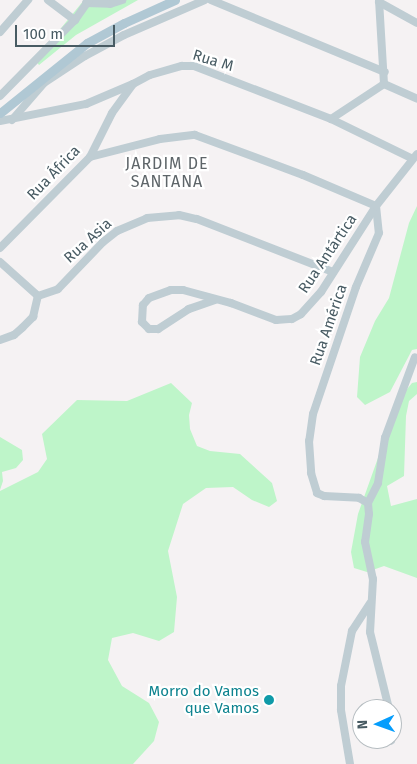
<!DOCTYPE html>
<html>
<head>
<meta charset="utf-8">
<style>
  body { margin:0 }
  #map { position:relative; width:417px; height:764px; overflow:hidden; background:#f5f2f3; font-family:"Fira Sans",sans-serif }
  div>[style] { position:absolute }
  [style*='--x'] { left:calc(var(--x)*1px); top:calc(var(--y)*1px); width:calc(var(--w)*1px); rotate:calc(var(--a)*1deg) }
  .green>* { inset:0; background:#bef5c9 }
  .minor>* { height:8px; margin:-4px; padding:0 4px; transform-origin:4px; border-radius:4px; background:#bfcdd3 }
  .major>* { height:9px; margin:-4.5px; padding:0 4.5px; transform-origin:4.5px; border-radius:4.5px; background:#b0c8d4 }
  .dots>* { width:14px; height:14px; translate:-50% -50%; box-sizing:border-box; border:2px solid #fff; border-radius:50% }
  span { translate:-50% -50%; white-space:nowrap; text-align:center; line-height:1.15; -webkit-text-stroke:4.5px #fff; paint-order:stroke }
  .street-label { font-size:15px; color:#485b63 }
  .culture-label { font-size:15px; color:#0d838f }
  .right { translate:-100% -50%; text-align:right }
  .neighbourhood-label { font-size:16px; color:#5e6569; letter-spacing:1px }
  .north { position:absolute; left:352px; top:699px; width:50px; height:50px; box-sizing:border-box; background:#fff; border:1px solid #b6bdc1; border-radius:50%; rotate:268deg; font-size:14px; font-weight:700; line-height:20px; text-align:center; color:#485b63 }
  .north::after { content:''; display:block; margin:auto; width:18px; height:22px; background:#059dfc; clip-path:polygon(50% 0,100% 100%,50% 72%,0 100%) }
  .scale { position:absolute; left:15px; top:25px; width:100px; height:22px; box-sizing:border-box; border:2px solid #485b63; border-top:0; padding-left:6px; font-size:15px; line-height:18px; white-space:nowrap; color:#485b63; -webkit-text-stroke:4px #fff; paint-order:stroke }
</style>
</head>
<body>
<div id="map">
  <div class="green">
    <i style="clip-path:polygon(84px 0,138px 0,76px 35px,39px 65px,35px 60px)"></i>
    <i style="clip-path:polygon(417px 206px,417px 349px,412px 350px,390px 392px,365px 405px,357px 397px,360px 357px,375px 321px,389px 298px,409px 223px)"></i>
    <i style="clip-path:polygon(417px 382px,417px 394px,409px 401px,406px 416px,404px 476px,387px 486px,391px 506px,417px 499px,417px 578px,384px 566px,367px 572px,354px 568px,351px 552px,358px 514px,399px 399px,412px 383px)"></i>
    <i style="clip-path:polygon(171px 383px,192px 403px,189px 415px,190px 429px,197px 446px,210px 451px,240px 454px,272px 483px,277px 501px,269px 507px,252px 500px,233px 487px,206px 488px,183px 504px,168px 551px,177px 597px,174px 632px,159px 641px,133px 633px,112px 638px,108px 660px,122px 686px,149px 703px,159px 722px,154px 741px,133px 764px,0 764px,0 491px,38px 472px,47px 459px,42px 434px,77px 400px,127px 401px)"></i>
    <i style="clip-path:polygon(0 437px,22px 450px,23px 460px,16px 468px,2px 472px,3px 481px,0 490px)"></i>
  </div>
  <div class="minor">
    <i style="--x:48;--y:0;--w:34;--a:37"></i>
    <i style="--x:211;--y:0;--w:188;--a:22.5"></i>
    <i style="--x:379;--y:0;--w:84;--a:86.6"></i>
    <i style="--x:379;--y:2;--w:43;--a:28.9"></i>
    <i style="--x:86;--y:3;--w:24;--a:2"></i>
    <i style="--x:110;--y:4;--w:13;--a:-18"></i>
    <i style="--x:0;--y:32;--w:43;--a:-48.8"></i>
    <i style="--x:384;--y:84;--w:36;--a:24"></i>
    <i style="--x:0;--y:96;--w:107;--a:-45.4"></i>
    <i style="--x:75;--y:20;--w:24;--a:-55"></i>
    <i style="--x:331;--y:119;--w:64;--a:-33.4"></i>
    <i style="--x:12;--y:120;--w:49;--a:-49.1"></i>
    <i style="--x:44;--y:83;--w:49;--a:-33.4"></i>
    <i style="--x:85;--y:56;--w:44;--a:-28.3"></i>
    <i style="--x:124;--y:35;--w:88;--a:-23.4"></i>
    <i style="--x:0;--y:121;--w:88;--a:-11.2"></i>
    <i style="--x:86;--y:104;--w:51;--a:-23.1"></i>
    <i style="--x:133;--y:84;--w:19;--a:-28"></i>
    <i style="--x:150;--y:75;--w:33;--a:-16"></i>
    <i style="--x:182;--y:66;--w:12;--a:0"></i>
    <i style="--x:194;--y:66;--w:147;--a:21.1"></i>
    <i style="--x:331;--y:119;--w:89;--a:26"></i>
    <i style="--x:90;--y:157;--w:72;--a:-14.4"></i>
    <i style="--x:160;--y:139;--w:35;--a:-7"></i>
    <i style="--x:195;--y:135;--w:115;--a:20.3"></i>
    <i style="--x:303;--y:175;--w:79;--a:23"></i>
    <i style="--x:376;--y:206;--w:27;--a:84"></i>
    <i style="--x:379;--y:233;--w:59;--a:113.1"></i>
    <i style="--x:356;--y:287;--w:134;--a:108.7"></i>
    <i style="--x:313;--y:414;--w:27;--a:98"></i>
    <i style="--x:309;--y:441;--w:32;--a:86"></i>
    <i style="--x:311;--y:473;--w:21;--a:73"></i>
    <i style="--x:317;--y:493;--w:8;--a:23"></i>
    <i style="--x:324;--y:496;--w:35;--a:3"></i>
    <i style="--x:359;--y:498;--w:10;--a:29"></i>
    <i style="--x:368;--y:503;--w:11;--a:85"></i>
    <i style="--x:369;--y:514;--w:28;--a:98"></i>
    <i style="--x:365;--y:542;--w:38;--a:78"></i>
    <i style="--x:373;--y:579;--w:53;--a:93.2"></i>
    <i style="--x:370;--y:632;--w:79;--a:76.1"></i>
    <i style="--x:0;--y:248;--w:128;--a:-45.3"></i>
    <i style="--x:90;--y:157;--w:49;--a:-63.4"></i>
    <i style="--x:112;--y:113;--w:36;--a:-54"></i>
    <i style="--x:0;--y:262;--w:51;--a:41.8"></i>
    <i style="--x:215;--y:300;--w:28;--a:161"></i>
    <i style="--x:189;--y:309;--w:37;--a:147"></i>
    <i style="--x:158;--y:329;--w:9;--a:180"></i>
    <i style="--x:149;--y:329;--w:10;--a:-135"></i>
    <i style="--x:142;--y:322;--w:17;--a:-87"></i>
    <i style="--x:143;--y:305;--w:9;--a:-49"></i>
    <i style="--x:149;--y:298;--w:23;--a:-20"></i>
    <i style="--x:171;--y:290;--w:12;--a:0"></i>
    <i style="--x:183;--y:290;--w:50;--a:15.2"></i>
    <i style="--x:231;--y:303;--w:48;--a:20.7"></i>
    <i style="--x:276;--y:320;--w:16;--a:-4"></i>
    <i style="--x:292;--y:319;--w:10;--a:-29"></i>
    <i style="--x:301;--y:314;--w:30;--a:-48"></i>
    <i style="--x:321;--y:292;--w:102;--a:-57.4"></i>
    <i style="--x:376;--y:206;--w:66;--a:-51.7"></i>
    <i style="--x:0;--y:340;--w:15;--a:-20"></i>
    <i style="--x:14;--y:335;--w:11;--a:-41"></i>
    <i style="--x:22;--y:328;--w:16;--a:-45"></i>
    <i style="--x:33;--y:317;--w:22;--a:-77"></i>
    <i style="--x:38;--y:296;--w:21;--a:-19"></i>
    <i style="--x:58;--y:289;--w:65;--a:-46.2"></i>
    <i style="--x:103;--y:242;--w:18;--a:-38"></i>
    <i style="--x:117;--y:231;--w:33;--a:-23"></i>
    <i style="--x:147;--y:218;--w:32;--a:-5"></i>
    <i style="--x:179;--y:215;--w:18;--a:13"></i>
    <i style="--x:197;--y:219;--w:146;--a:21.3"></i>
    <i style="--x:368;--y:503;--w:22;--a:-63"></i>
    <i style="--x:378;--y:483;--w:46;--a:-81.2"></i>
    <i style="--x:385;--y:438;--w:86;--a:-69.7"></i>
    <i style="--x:390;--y:739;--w:2;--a:63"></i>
    <i style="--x:350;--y:764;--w:55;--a:-99.5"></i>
    <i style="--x:341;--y:710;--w:24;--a:-90"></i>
    <i style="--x:341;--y:686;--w:56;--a:-78.7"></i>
    <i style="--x:352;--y:631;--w:33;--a:-57"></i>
  </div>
  <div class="major">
    <i style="--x:0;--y:113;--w:112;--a:-38.8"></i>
    <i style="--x:87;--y:43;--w:42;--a:-28.4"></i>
    <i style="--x:124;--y:23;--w:56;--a:-24.3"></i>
  </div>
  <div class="dots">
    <i style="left:269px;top:700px;background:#0f9aa8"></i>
  </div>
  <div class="street-label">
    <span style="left:213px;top:61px;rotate:17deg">Rua M</span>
    <span style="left:54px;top:173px;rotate:-46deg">Rua África</span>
    <span style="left:88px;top:241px;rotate:-42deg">Rua Asia</span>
    <span style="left:328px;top:254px;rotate:-56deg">Rua Antártica</span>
    <span style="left:329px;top:325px;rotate:-71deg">Rua América</span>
  </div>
  <div class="culture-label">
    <span class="right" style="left:259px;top:700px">Morro do Vamos<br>que Vamos</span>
  </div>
  <div class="neighbourhood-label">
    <span style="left:167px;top:173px">JARDIM DE<br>SANTANA</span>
  </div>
  <div class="north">N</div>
  <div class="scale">100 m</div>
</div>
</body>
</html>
